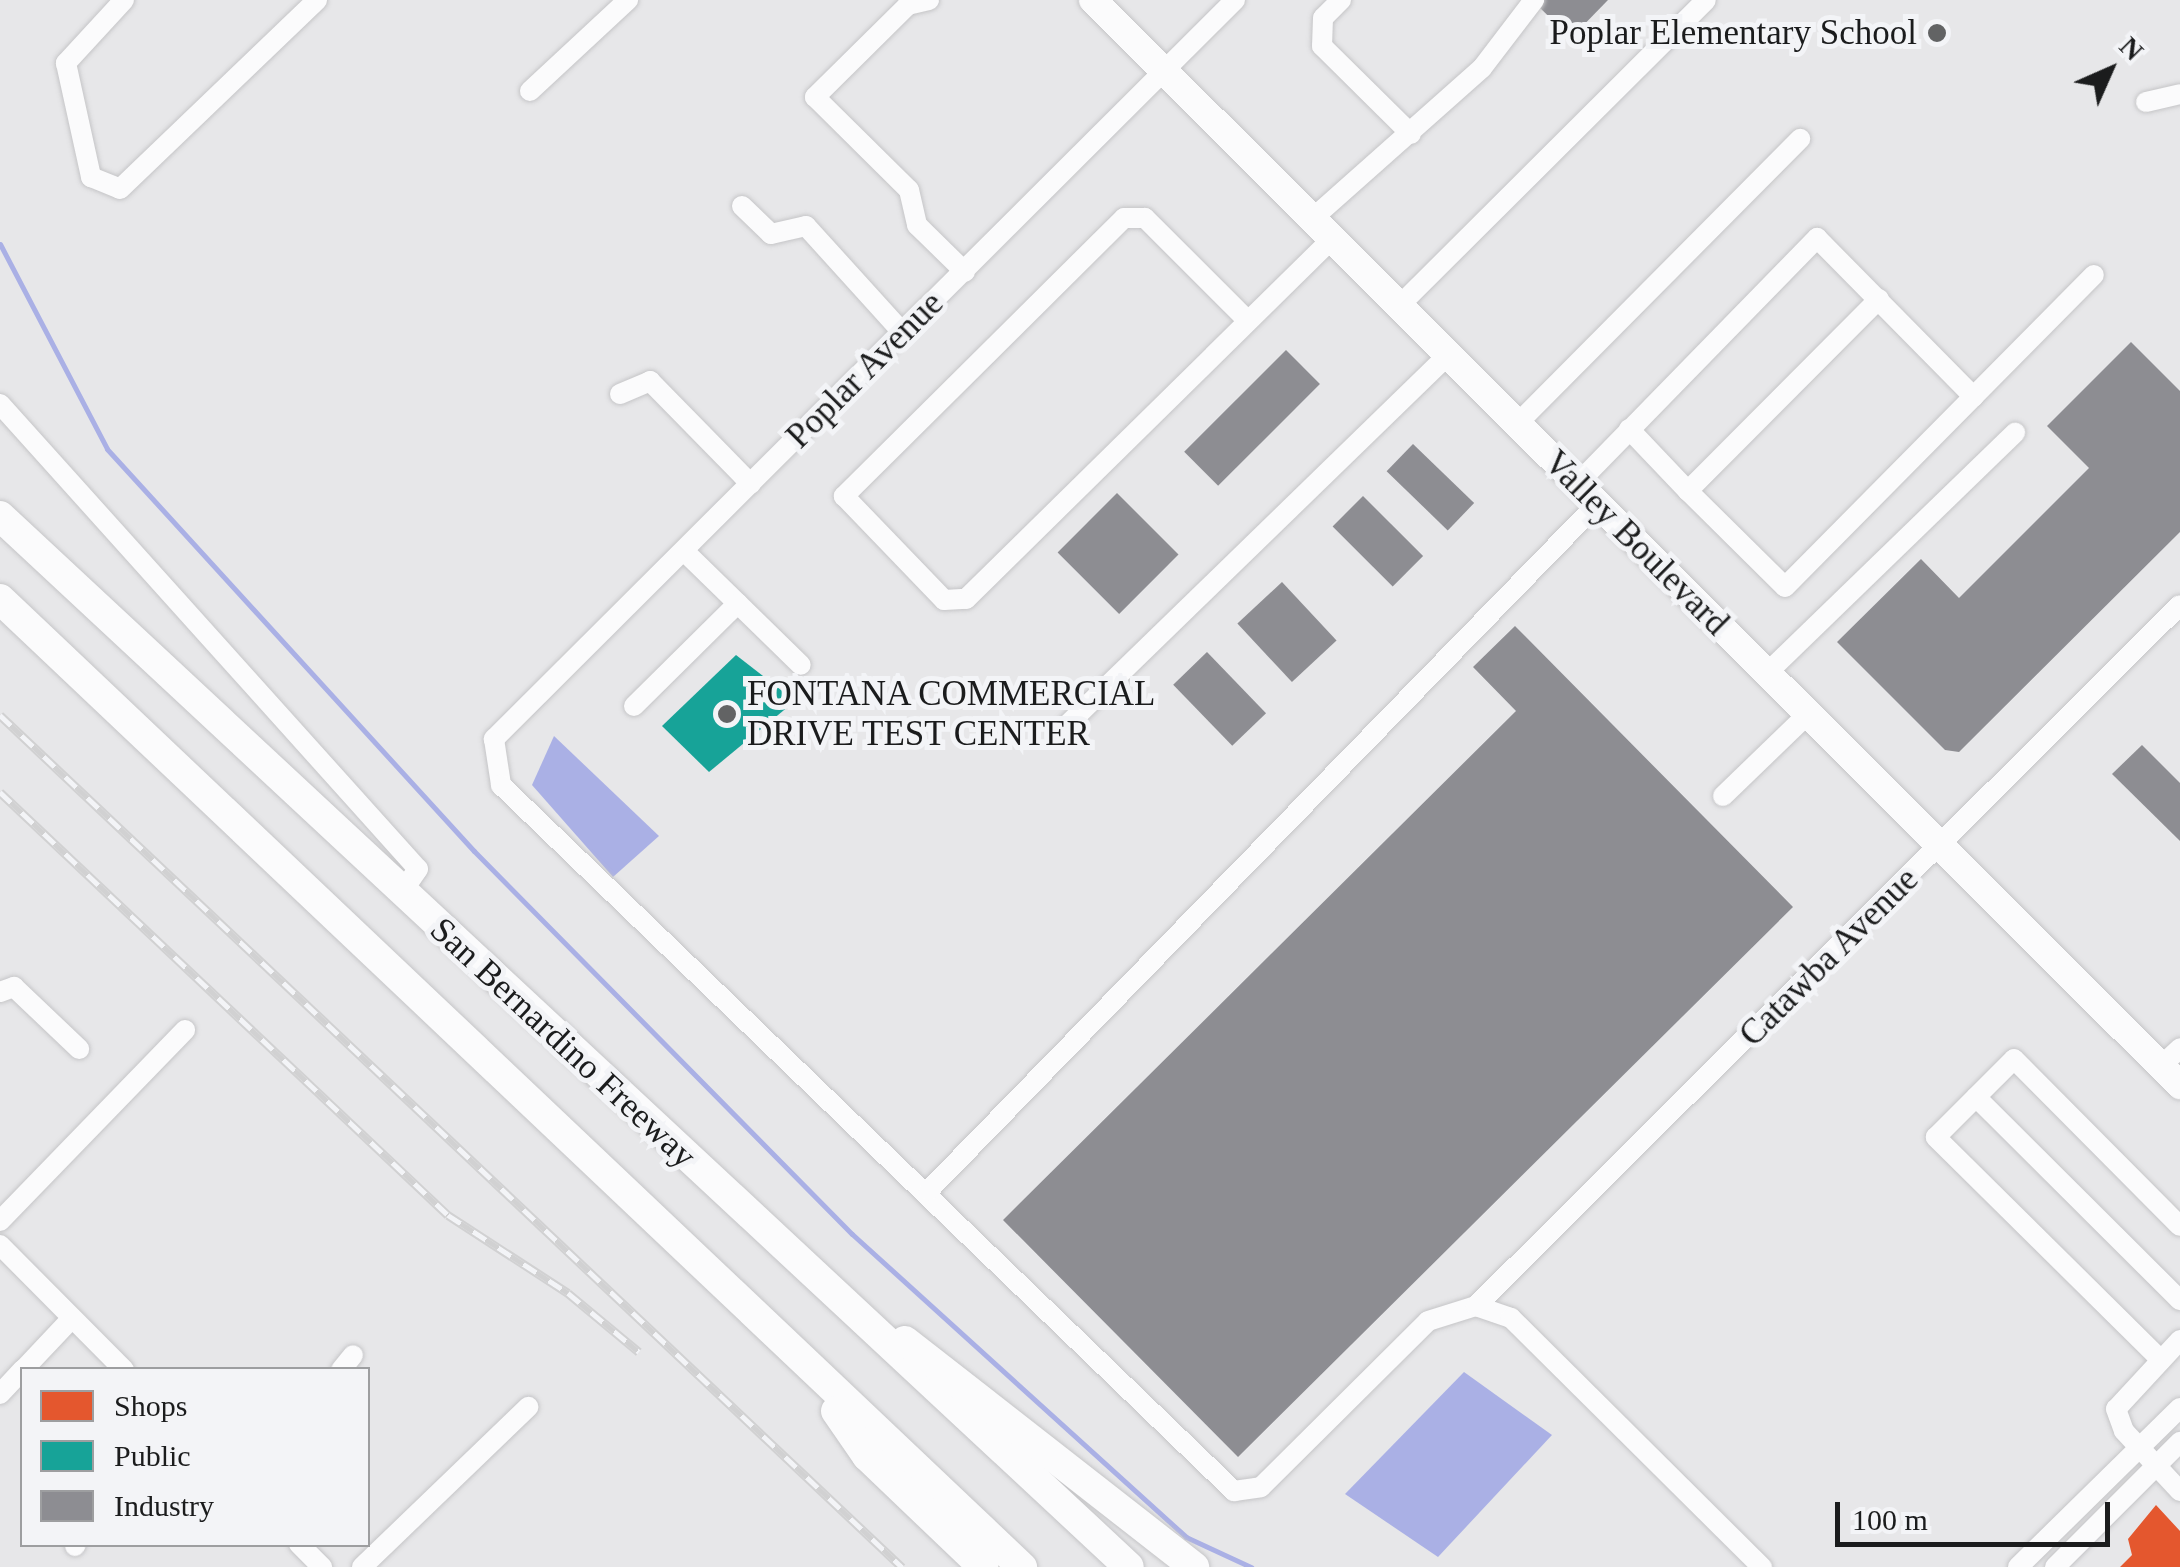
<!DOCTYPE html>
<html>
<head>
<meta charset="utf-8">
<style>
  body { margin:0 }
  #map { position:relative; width:2180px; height:1567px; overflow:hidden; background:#e7e7e9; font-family:"Times New Roman",serif }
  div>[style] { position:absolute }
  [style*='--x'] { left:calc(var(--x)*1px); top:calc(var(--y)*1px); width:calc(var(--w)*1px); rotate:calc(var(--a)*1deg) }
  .water>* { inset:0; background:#aab0e5 }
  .shops>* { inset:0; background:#e4572e }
  .public>* { inset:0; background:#17a398 }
  .industry>* { inset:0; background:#8d8d92; transform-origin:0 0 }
  .stream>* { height:5px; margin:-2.5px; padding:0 2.5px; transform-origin:2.5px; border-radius:2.5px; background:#aab0e5 }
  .roads { filter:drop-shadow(0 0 2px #c5c5c7) drop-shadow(0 0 2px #c5c5c7) }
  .minor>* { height:20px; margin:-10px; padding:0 10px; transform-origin:10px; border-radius:10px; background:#fbfbfc }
  .major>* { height:28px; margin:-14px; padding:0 14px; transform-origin:14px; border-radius:14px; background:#fbfbfc }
  .highway>* { height:30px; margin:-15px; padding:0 15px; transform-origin:15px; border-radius:15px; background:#fbfbfc }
  .rail>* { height:9px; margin-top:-4.5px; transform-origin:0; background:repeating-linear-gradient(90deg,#f3f4f7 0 15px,#d1d1d2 0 30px); box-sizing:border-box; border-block:2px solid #d1d1d2 }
  .dots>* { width:28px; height:28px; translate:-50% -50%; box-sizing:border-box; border:5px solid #f3f4f7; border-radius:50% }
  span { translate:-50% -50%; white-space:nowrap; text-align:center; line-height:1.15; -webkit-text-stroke:10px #f3f4f7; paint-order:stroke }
  .poi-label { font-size:35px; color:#1b1c1d }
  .right { translate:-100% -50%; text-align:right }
  .left { translate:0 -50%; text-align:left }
  .street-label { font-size:35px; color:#1b1c1d }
  .legend { position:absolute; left:20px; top:1367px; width:350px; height:180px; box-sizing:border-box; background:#f3f4f7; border:2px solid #9d9ea0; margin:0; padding:12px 18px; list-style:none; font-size:30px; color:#1b1c1d }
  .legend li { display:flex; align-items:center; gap:20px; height:50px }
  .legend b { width:50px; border:2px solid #9d9ea0 }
  .north { position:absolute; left:2060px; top:20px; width:100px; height:100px; -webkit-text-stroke:8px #f3f4f7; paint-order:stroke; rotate:45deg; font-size:28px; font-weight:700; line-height:40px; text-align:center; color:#1b1c1d }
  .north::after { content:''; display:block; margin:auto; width:35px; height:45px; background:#1b1c1d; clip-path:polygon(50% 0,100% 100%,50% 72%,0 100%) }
  .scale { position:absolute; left:1835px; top:1502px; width:275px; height:45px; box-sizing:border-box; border:5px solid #1b1c1d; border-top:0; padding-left:12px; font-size:30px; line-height:35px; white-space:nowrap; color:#1b1c1d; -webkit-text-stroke:8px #f3f4f7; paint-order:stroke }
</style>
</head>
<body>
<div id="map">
  <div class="water">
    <i style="clip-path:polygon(554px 736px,659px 836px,613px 877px,532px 785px)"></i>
    <i style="clip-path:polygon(1464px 1372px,1552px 1435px,1438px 1557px,1345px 1494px)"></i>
  </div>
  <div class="shops">
    <i style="clip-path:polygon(2156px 1505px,2180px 1531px,2180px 1567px,2120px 1567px,2132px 1555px,2128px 1539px)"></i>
  </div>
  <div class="public">
    <i style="clip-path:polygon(736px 655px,795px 701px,709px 772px,662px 726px)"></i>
  </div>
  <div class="industry">
    <i style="clip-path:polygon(1543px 0,1608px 0,1571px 38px,1538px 6px)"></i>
    <i style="clip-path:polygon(2131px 342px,2180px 391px,2180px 532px,1959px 752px,1945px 750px,1837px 642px,1921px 559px,1959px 598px,2089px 468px,2047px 426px)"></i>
    <i style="left:1286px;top:350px;width:48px;height:144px;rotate:45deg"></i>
    <i style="left:1413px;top:444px;width:85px;height:38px;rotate:44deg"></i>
    <i style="left:1117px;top:493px;width:87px;height:84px;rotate:45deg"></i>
    <i style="left:1363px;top:496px;width:85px;height:43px;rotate:45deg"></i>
    <i style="left:1282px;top:582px;width:80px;height:61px;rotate:47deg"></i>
    <i style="clip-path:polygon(1515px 626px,1793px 907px,1238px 1457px,1003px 1220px,1516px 711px,1473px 667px)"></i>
    <i style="left:1207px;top:652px;width:85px;height:47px;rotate:46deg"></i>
    <i style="clip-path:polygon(2142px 745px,2180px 783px,2180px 841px,2112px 774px)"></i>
  </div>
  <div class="stream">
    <i style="--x:0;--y:244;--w:231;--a:62.4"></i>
    <i style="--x:107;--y:449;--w:544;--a:47.61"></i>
    <i style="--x:474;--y:851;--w:538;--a:45.38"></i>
    <i style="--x:852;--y:1234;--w:451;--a:42.2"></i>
    <i style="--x:1186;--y:1537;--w:72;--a:24.8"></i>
  </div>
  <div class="roads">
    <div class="minor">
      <i style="--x:124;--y:0;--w:86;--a:132.6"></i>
      <i style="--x:66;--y:63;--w:117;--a:77.6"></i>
      <i style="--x:91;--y:177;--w:31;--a:22"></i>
      <i style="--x:120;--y:189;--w:273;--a:-43.8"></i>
      <i style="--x:929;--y:0;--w:22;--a:167"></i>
      <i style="--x:908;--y:5;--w:131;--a:135.3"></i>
      <i style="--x:815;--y:97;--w:132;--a:44.7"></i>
      <i style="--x:909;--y:190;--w:36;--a:77"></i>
      <i style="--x:917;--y:225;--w:67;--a:44.4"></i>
      <i style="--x:1235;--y:0;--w:1047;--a:135.08"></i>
      <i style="--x:494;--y:739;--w:47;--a:81.3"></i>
      <i style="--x:501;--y:785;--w:1018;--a:43.93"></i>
      <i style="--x:1234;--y:1491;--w:27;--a:-8"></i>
      <i style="--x:1261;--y:1487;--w:235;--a:-44.8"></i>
      <i style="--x:1428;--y:1321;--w:50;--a:-17.4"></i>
      <i style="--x:1476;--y:1306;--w:37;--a:19"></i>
      <i style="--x:1511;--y:1318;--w:354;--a:44.8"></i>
      <i style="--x:1341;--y:0;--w:25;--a:135"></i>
      <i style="--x:1323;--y:18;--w:28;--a:92"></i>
      <i style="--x:1322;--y:46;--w:125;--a:44.7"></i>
      <i style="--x:530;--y:91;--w:134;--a:-42.9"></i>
      <i style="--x:2146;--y:102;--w:35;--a:-13"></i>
      <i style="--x:742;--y:206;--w:40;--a:44"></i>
      <i style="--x:771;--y:234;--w:36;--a:-13"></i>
      <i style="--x:806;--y:226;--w:144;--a:47.8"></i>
      <i style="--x:1312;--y:219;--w:227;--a:-41.6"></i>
      <i style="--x:1482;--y:68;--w:86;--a:-52.6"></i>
      <i style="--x:1879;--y:299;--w:271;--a:134.9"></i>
      <i style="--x:1688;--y:491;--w:136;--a:44.7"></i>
      <i style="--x:1785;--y:587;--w:439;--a:-45.3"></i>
      <i style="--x:1399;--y:306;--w:433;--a:-44.9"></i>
      <i style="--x:1248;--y:321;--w:146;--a:-135"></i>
      <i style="--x:1145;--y:218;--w:21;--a:180"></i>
      <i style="--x:1124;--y:218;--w:395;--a:135.2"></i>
      <i style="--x:844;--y:496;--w:144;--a:46.1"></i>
      <i style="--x:944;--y:600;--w:22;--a:-3"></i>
      <i style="--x:966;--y:599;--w:513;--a:-44.53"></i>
      <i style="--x:620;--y:394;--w:33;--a:-23"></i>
      <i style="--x:650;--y:381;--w:144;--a:45.6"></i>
      <i style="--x:0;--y:404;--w:625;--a:48.05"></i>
      <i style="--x:418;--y:869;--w:29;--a:125"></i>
      <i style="--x:1517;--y:424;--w:402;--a:-45.2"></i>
      <i style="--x:1629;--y:429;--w:86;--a:46.4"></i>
      <i style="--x:1577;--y:484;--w:344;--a:-45.7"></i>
      <i style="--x:1817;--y:238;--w:223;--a:45.4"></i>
      <i style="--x:684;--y:551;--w:163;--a:44.3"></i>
      <i style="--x:1766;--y:674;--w:347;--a:-44.1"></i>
      <i style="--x:634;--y:706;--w:146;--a:-44.7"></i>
      <i style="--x:1059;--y:733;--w:542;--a:-44.18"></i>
      <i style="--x:1723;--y:796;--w:117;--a:-44"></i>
      <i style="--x:0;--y:992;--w:15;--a:-20"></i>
      <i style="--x:14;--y:987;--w:90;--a:43.6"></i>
      <i style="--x:2161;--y:1066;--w:26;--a:-43"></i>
      <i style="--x:1976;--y:1097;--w:288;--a:44.9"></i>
      <i style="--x:929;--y:1190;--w:958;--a:-45.76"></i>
      <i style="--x:0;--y:1221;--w:266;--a:-45.9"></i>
      <i style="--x:0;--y:1245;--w:176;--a:45.2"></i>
      <i style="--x:1476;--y:1306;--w:993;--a:-44.88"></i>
      <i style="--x:2180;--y:1340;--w:94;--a:132.8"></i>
      <i style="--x:2116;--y:1409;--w:23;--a:70"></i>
      <i style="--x:2124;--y:1431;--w:82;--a:47"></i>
      <i style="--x:2161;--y:1360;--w:317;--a:-135.3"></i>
      <i style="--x:1936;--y:1137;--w:110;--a:-45"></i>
      <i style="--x:2014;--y:1059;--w:235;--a:45.2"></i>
      <i style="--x:23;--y:1370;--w:71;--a:-46.7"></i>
      <i style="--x:341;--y:1370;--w:19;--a:-51"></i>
      <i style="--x:0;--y:1394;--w:33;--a:-47"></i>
      <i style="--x:299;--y:1544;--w:33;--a:45"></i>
      <i style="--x:75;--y:1546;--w:2;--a:-63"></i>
      <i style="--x:362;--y:1567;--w:231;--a:-43.9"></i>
      <i style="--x:2018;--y:1567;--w:227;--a:-44.5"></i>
      <i style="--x:2055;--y:1567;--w:177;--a:-45"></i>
    </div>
    <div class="major">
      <i style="--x:1093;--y:0;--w:1536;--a:44.95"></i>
    </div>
    <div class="highway">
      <i style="--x:0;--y:516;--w:1542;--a:42.95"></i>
      <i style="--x:0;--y:599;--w:1408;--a:43.45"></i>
      <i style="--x:905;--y:1341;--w:367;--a:38"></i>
      <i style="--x:836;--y:1411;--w:55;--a:55.4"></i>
      <i style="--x:867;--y:1456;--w:161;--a:43.7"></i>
    </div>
  </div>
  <div class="rail">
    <i style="--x:0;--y:715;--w:1241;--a:43.37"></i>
    <i style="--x:0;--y:792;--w:616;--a:43.36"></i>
    <i style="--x:448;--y:1215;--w:143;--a:33"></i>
    <i style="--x:568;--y:1293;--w:92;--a:39.7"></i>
  </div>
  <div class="dots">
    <i style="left:1937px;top:33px;background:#626364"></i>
    <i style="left:727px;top:714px;background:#626364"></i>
  </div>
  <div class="poi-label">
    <span class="right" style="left:1917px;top:33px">Poplar Elementary School</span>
    <span class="left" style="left:747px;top:714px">FONTANA COMMERCIAL<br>DRIVE TEST CENTER</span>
  </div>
  <div class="street-label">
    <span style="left:865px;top:370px;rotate:-45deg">Poplar Avenue</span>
    <span style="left:1636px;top:543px;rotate:45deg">Valley Boulevard</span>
    <span style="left:1829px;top:957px;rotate:-45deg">Catawba Avenue</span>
    <span style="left:563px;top:1043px;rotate:43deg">San Bernardino Freeway</span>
  </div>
  <ul class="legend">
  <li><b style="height:28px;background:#e4572e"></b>Shops</li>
  <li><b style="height:28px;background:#17a398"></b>Public</li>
  <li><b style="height:28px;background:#8d8d92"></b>Industry</li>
  </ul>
  <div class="north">N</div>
  <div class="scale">100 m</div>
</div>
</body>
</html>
